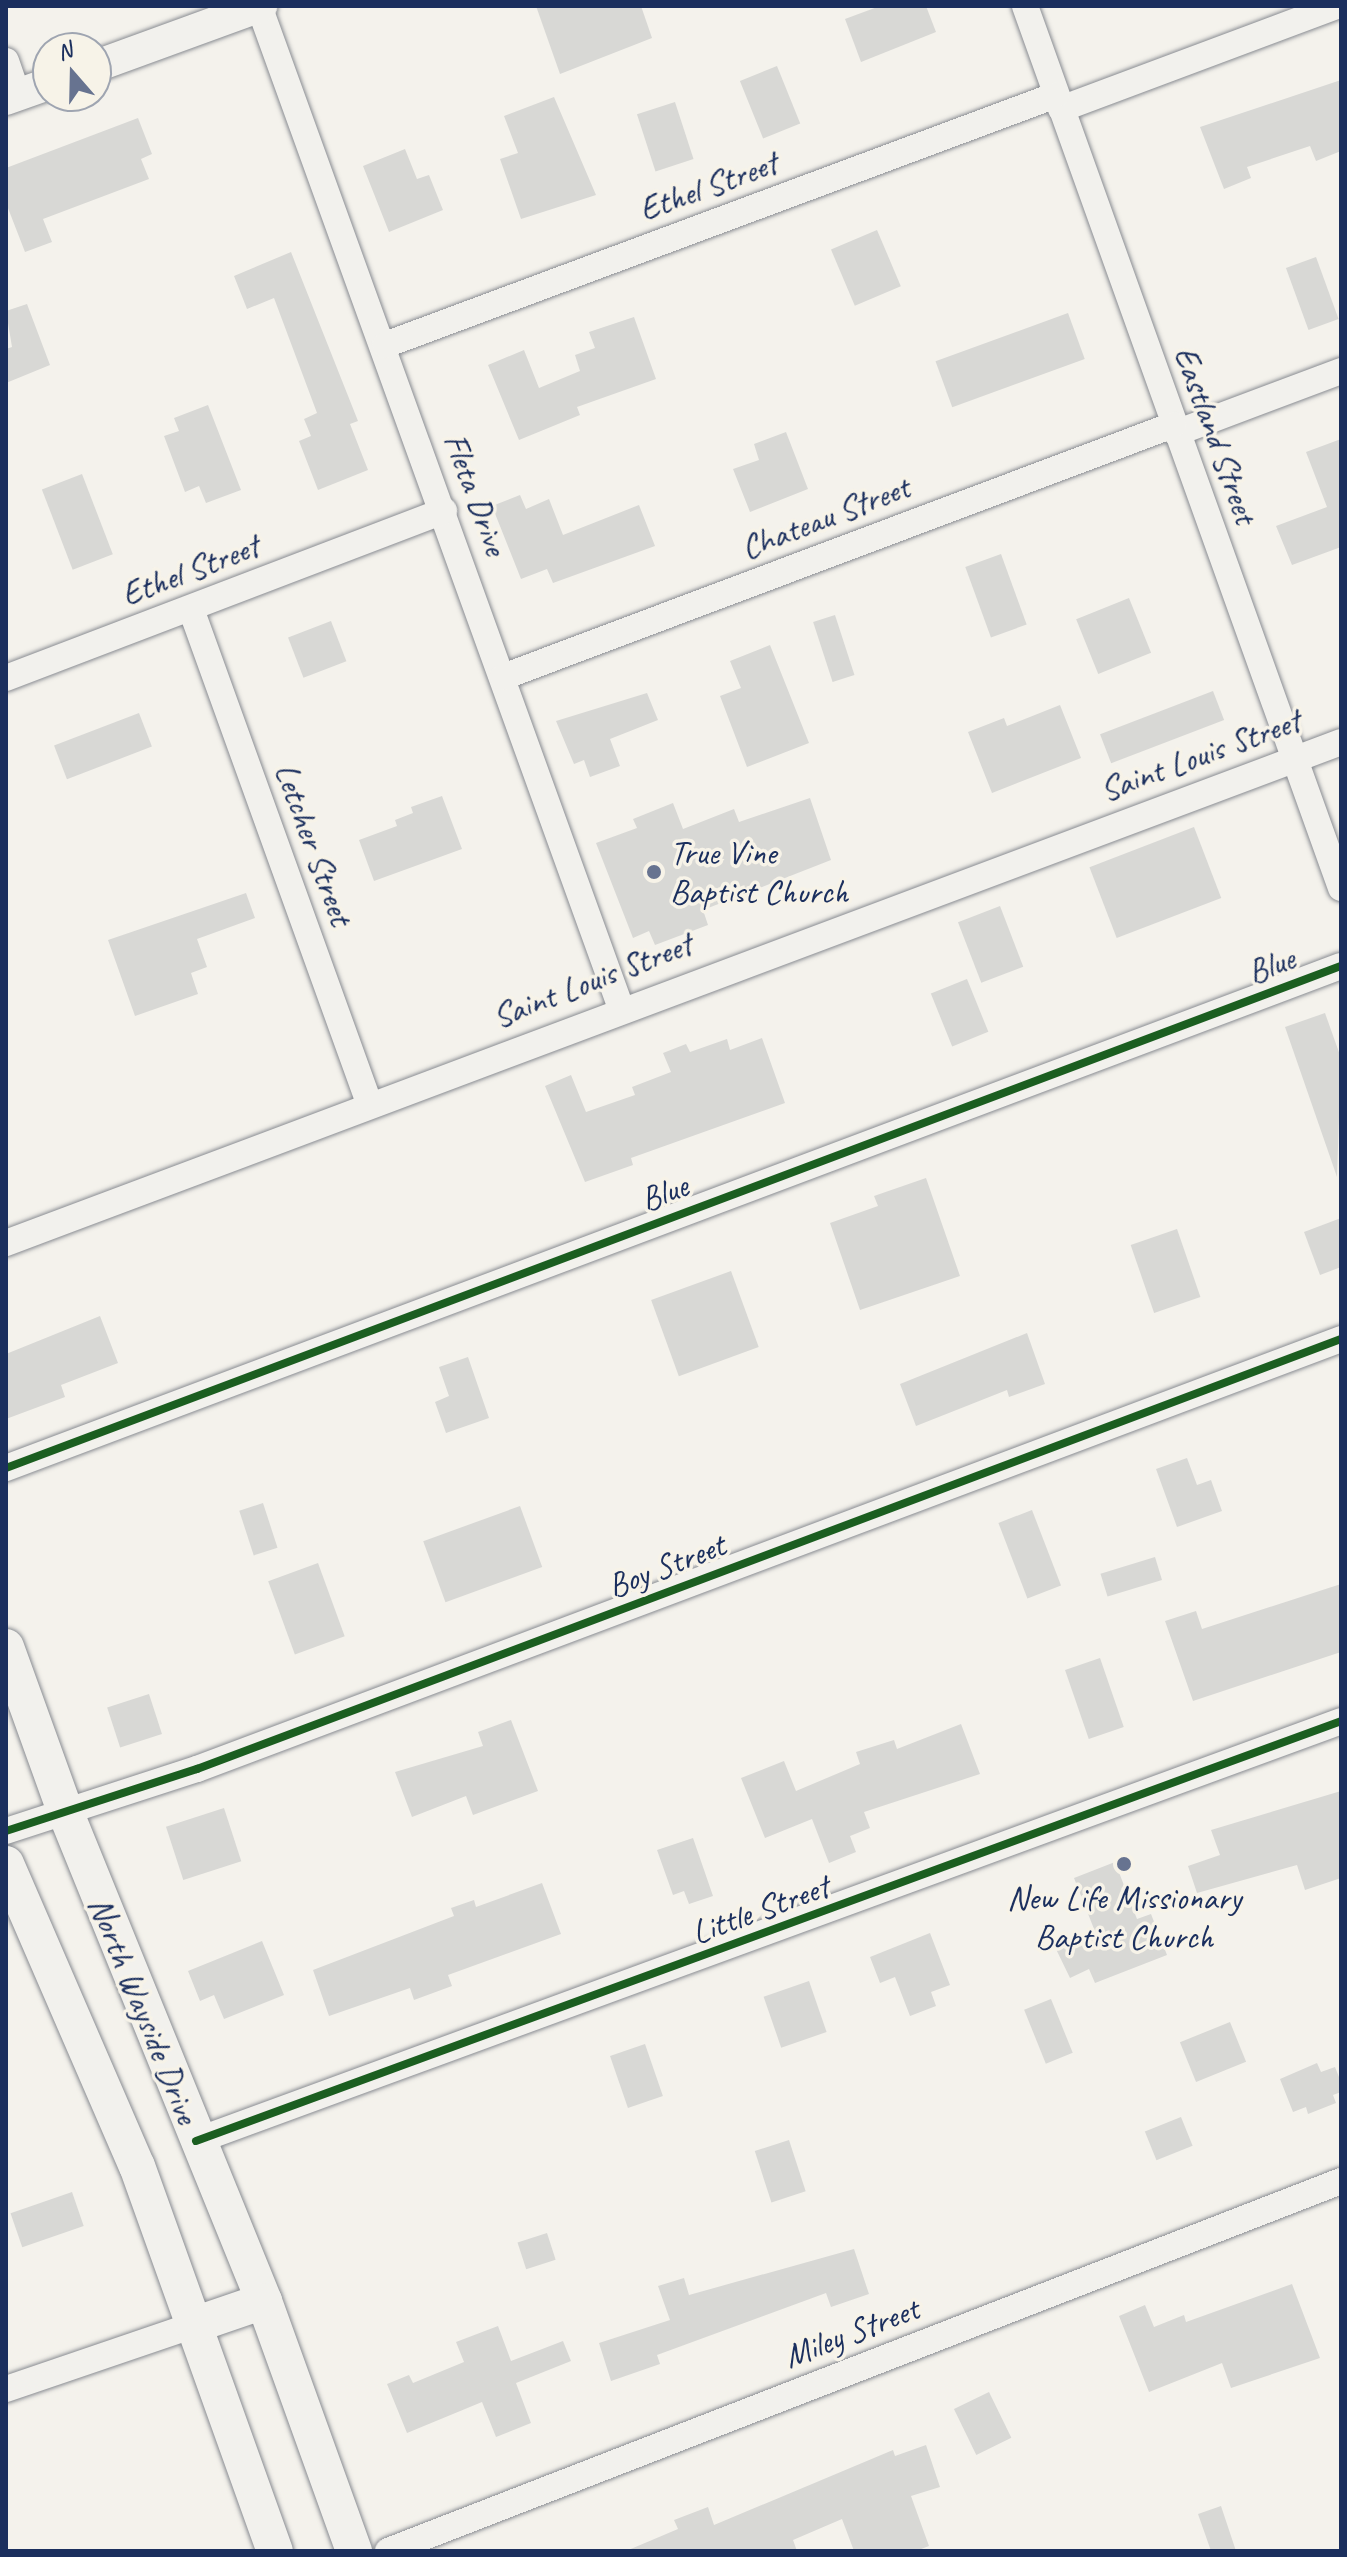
<!DOCTYPE html>
<html>
<head>
<meta charset="utf-8">
<style>
  body { margin:0 }
  #map { position:relative; width:1347px; height:2557px; overflow:hidden; background:#f4f2ec; font-family:Caveat,sans-serif }
  div>[style] { position:absolute }
  [style*='--x'] { left:calc(var(--x)*1px); top:calc(var(--y)*1px); width:calc(var(--w)*1px); rotate:calc(var(--a)*1deg) }
  .building>* { inset:0; background:#d8d8d5; transform-origin:0 0 }
  .roads { filter:drop-shadow(0 0 2px #898c92) drop-shadow(0 0 2px #898c92) }
  .minor>* { height:26px; margin:-13px; padding:0 13px; transform-origin:13px; border-radius:13px; background:#f2f1ed }
  .tertiary>* { height:32px; margin:-16px; padding:0 16px; transform-origin:16px; border-radius:16px; background:#f2f1ed }
  .secondary>* { height:36px; margin:-18px; padding:0 18px; transform-origin:18px; border-radius:18px; background:#f2f1ed }
  .cycleway>* { height:8px; margin:-4px; padding:0 4px; transform-origin:4px; border-radius:4px; background:#1b5e20 }
  .dots>* { width:22px; height:22px; translate:-50% -50%; box-sizing:border-box; border:4px solid #f7f3e8; border-radius:50% }
  span { translate:-50% -50%; white-space:nowrap; text-align:center; line-height:1.15; -webkit-text-stroke:7px #f7f3e8; paint-order:stroke }
  .street-label { font-size:34px; color:#1b2f5e }
  .poi-label { font-size:34px; color:#1b2f5e }
  .left { translate:0 -50%; text-align:left }
  .frame { position:absolute; inset:0; border:8px solid #1b2f5e; pointer-events:none }
  .north { position:absolute; left:32px; top:32px; width:80px; height:80px; box-sizing:border-box; background:#f7f3e8; border:2px solid #9fa5b1; border-radius:50%; rotate:340deg; font-size:22px; font-weight:700; line-height:32px; text-align:center; color:#1b2f5e }
  .north::after { content:''; display:block; margin:auto; width:28px; height:36px; background:#677390; clip-path:polygon(50% 0,100% 100%,50% 72%,0 100%) }
</style>
</head>
<body>
<div id="map">
  <div class="building">
    <i style="clip-path:polygon(536px 6px,641px 6px,652px 38px,560px 74px)"></i>
    <i style="clip-path:polygon(880px 6px,926px 6px,936px 32px,861px 62px,845px 19px)"></i>
    <i style="left:777px;top:66px;width:62px;height:40px;rotate:68deg"></i>
    <i style="clip-path:polygon(1341px 80px,1341px 151px,1316px 161px,1310px 146px,1247px 167px,1251px 178px,1224px 189px,1200px 127px)"></i>
    <i style="clip-path:polygon(554px 97px,596px 195px,521px 219px,500px 159px,518px 153px,504px 116px)"></i>
    <i style="left:675px;top:102px;width:60px;height:40px;rotate:72deg"></i>
    <i style="clip-path:polygon(138px 118px,152px 154px,141px 159px,149px 179px,43px 219px,52px 242px,25px 252px,6px 203px,6px 168px)"></i>
    <i style="clip-path:polygon(405px 149px,417px 179px,429px 175px,443px 210px,389px 232px,363px 166px)"></i>
    <i style="left:877px;top:230px;width:61px;height:50px;rotate:67deg"></i>
    <i style="clip-path:polygon(291px 252px,358px 421px,350px 424px,368px 470px,318px 490px,299px 441px,311px 436px,304px 419px,317px 413px,274px 298px,247px 309px,234px 276px)"></i>
    <i style="left:1316px;top:257px;width:66px;height:32px;rotate:70deg"></i>
    <i style="clip-path:polygon(27px 304px,50px 365px,6px 383px,6px 349px,12px 347px,6px 311px)"></i>
    <i style="left:1068px;top:313px;width:49px;height:141px;rotate:70deg"></i>
    <i style="clip-path:polygon(634px 317px,656px 379px,577px 407px,580px 415px,519px 440px,488px 365px,524px 350px,539px 388px,580px 371px,575px 355px,595px 348px,589px 332px)"></i>
    <i style="clip-path:polygon(208px 405px,241px 490px,206px 503px,199px 486px,185px 492px,164px 436px,179px 431px,174px 418px)"></i>
    <i style="clip-path:polygon(786px 432px,808px 489px,750px 512px,733px 469px,759px 460px,754px 444px)"></i>
    <i style="clip-path:polygon(1341px 439px,1341px 547px,1292px 565px,1276px 526px,1327px 507px,1306px 452px)"></i>
    <i style="left:82px;top:474px;width:86px;height:43px;rotate:69deg"></i>
    <i style="clip-path:polygon(520px 495px,526px 509px,549px 499px,563px 535px,639px 505px,655px 546px,553px 583px,547px 569px,521px 579px,492px 506px)"></i>
    <i style="left:1001px;top:554px;width:75px;height:38px;rotate:70deg"></i>
    <i style="left:1129px;top:598px;width:59px;height:57px;rotate:68deg"></i>
    <i style="left:835px;top:615px;width:63px;height:23px;rotate:72deg"></i>
    <i style="left:331px;top:621px;width:43px;height:46px;rotate:69deg"></i>
    <i style="clip-path:polygon(770px 645px,809px 743px,747px 767px,720px 696px,741px 688px,730px 661px)"></i>
    <i style="left:1213px;top:691px;width:31px;height:121px;rotate:69deg"></i>
    <i style="clip-path:polygon(647px 693px,658px 720px,610px 739px,620px 766px,590px 777px,584px 760px,574px 764px,556px 721px)"></i>
    <i style="clip-path:polygon(1060px 705px,1081px 758px,992px 793px,968px 732px,1004px 718px,1007px 726px)"></i>
    <i style="left:139px;top:713px;width:36px;height:91px;rotate:69deg"></i>
    <i style="clip-path:polygon(442px 796px,462px 849px,374px 881px,359px 840px,397px 826px,395px 820px,413px 813px,411px 807px)"></i>
    <i style="clip-path:polygon(810px 798px,831px 860px,703px 910px,708px 925px,655px 945px,649px 931px,633px 938px,596px 843px,637px 828px,633px 819px,673px 803px,683px 829px,734px 809px,739px 822px)"></i>
    <i style="left:1194px;top:827px;width:76px;height:112px;rotate:69deg"></i>
    <i style="clip-path:polygon(246px 893px,255px 918px,197px 939px,207px 967px,191px 973px,198px 994px,135px 1016px,108px 940px)"></i>
    <i style="left:1000px;top:906px;width:65px;height:45px;rotate:69deg"></i>
    <i style="left:967px;top:979px;width:57px;height:39px;rotate:68deg"></i>
    <i style="clip-path:polygon(1325px 1013px,1341px 1058px,1337px 1177px,1285px 1027px)"></i>
    <i style="clip-path:polygon(762px 1038px,785px 1103px,631px 1158px,633px 1165px,585px 1182px,545px 1086px,571px 1075px,586px 1112px,635px 1095px,632px 1087px,671px 1072px,663px 1053px,686px 1044px,690px 1052px,727px 1039px,730px 1050px)"></i>
    <i style="clip-path:polygon(926px 1178px,960px 1276px,860px 1310px,830px 1223px,878px 1206px,874px 1196px)"></i>
    <i style="clip-path:polygon(1341px 1218px,1341px 1267px,1320px 1275px,1304px 1232px)"></i>
    <i style="left:1177px;top:1229px;width:72px;height:49px;rotate:71deg"></i>
    <i style="left:731px;top:1271px;width:81px;height:85px;rotate:70deg"></i>
    <i style="clip-path:polygon(100px 1316px,118px 1363px,61px 1385px,65px 1397px,6px 1419px,6px 1354px)"></i>
    <i style="clip-path:polygon(1027px 1333px,1045px 1384px,1009px 1397px,1007px 1390px,916px 1426px,900px 1384px)"></i>
    <i style="clip-path:polygon(468px 1357px,489px 1418px,446px 1433px,435px 1402px,449px 1396px,439px 1367px)"></i>
    <i style="clip-path:polygon(1187px 1458px,1197px 1485px,1211px 1480px,1222px 1511px,1177px 1527px,1156px 1469px)"></i>
    <i style="left:263px;top:1503px;width:47px;height:25px;rotate:72deg"></i>
    <i style="left:520px;top:1506px;width:65px;height:103px;rotate:70deg"></i>
    <i style="left:1032px;top:1510px;width:81px;height:36px;rotate:69deg"></i>
    <i style="left:1155px;top:1557px;width:24px;height:57px;rotate:73deg"></i>
    <i style="left:318px;top:1563px;width:78px;height:53px;rotate:70deg"></i>
    <i style="clip-path:polygon(1341px 1584px,1341px 1652px,1193px 1701px,1165px 1621px,1196px 1611px,1202px 1629px)"></i>
    <i style="left:1100px;top:1658px;width:73px;height:37px;rotate:71deg"></i>
    <i style="left:149px;top:1694px;width:42px;height:44px;rotate:72deg"></i>
    <i style="clip-path:polygon(511px 1720px,538px 1791px,473px 1815px,466px 1796px,412px 1817px,395px 1772px,483px 1746px,478px 1732px)"></i>
    <i style="clip-path:polygon(961px 1724px,980px 1774px,864px 1812px,870px 1828px,850px 1836px,856px 1852px,829px 1863px,812px 1819px,765px 1838px,741px 1778px,784px 1761px,796px 1791px,860px 1764px,856px 1752px,894px 1740px,897px 1749px)"></i>
    <i style="clip-path:polygon(1341px 1791px,1341px 1878px,1305px 1890px,1297px 1865px,1197px 1893px,1188px 1866px,1220px 1855px,1211px 1830px)"></i>
    <i style="left:224px;top:1808px;width:56px;height:61px;rotate:72deg"></i>
    <i style="clip-path:polygon(693px 1838px,713px 1896px,689px 1904px,684px 1891px,673px 1895px,657px 1850px)"></i>
    <i style="clip-path:polygon(1115px 1862px,1137px 1919px,1151px 1914px,1167px 1955px,1095px 1983px,1089px 1969px,1070px 1978px,1055px 1947px,1094px 1929px,1074px 1878px)"></i>
    <i style="clip-path:polygon(542px 1883px,561px 1934px,448px 1975px,452px 1986px,414px 2000px,410px 1988px,329px 2016px,313px 1970px,454px 1916px,451px 1908px,474px 1900px,476px 1907px)"></i>
    <i style="clip-path:polygon(930px 1933px,950px 1985px,931px 1992px,936px 2006px,910px 2016px,895px 1977px,880px 1983px,870px 1957px)"></i>
    <i style="clip-path:polygon(262px 1941px,284px 1995px,224px 2019px,214px 1995px,200px 2001px,188px 1971px)"></i>
    <i style="left:809px;top:1981px;width:54px;height:48px;rotate:71deg"></i>
    <i style="left:1051px;top:1999px;width:58px;height:29px;rotate:68deg"></i>
    <i style="left:1230px;top:2022px;width:43px;height:54px;rotate:68deg"></i>
    <i style="left:645px;top:2044px;width:55px;height:37px;rotate:71deg"></i>
    <i style="clip-path:polygon(1317px 2063px,1321px 2072px,1335px 2067px,1341px 2082px,1341px 2092px,1333px 2095px,1336px 2103px,1308px 2114px,1306px 2107px,1293px 2112px,1280px 2079px)"></i>
    <i style="left:1181px;top:2117px;width:31px;height:39px;rotate:68deg"></i>
    <i style="left:789px;top:2140px;width:54px;height:36px;rotate:72deg"></i>
    <i style="left:72px;top:2192px;width:36px;height:65px;rotate:71deg"></i>
    <i style="left:547px;top:2233px;width:28px;height:31px;rotate:72deg"></i>
    <i style="clip-path:polygon(854px 2249px,869px 2294px,831px 2307px,826px 2293px,657px 2355px,660px 2364px,611px 2381px,599px 2343px,670px 2320px,658px 2286px,684px 2278px,689px 2295px)"></i>
    <i style="clip-path:polygon(1292px 2284px,1320px 2358px,1231px 2388px,1222px 2363px,1149px 2392px,1119px 2316px,1145px 2305px,1154px 2327px,1184px 2315px,1186px 2322px)"></i>
    <i style="clip-path:polygon(498px 2326px,511px 2361px,563px 2341px,571px 2361px,516px 2383px,531px 2423px,496px 2437px,482px 2402px,407px 2433px,387px 2384px,409px 2375px,413px 2383px,464px 2362px,456px 2342px)"></i>
    <i style="left:989px;top:2392px;width:51px;height:39px;rotate:64deg"></i>
    <i style="clip-path:polygon(926px 2445px,940px 2487px,911px 2496px,929px 2546px,916px 2551px,854px 2551px,842px 2519px,793px 2540px,797px 2551px,626px 2551px,678px 2529px,674px 2520px,708px 2507px,714px 2525px,893px 2450px,895px 2456px)"></i>
    <i style="clip-path:polygon(1221px 2506px,1236px 2551px,1211px 2551px,1198px 2514px)"></i>
  </div>
  <div class="roads">
    <div class="minor">
      <i style="--x:259;--y:6;--w:1065;--a:70.14"></i>
      <i style="--x:1025;--y:6;--w:937;--a:70.29"></i>
      <i style="--x:6;--y:61;--w:36;--a:71"></i>
      <i style="--x:1061;--y:109;--w:294;--a:-20.5"></i>
      <i style="--x:385;--y:345;--w:716;--a:-20.43"></i>
      <i style="--x:1176;--y:433;--w:176;--a:-20.6"></i>
      <i style="--x:191;--y:609;--w:525;--a:70.18"></i>
      <i style="--x:503;--y:677;--w:716;--a:-20.61"></i>
      <i style="--x:6;--y:678;--w:469;--a:-20.9"></i>
      <i style="--x:6;--y:1243;--w:1426;--a:-20.57"></i>
      <i style="--x:6;--y:1468;--w:1426;--a:-20.61"></i>
      <i style="--x:6;--y:1831;--w:201;--a:-18"></i>
      <i style="--x:197;--y:1769;--w:1222;--a:-20.6"></i>
      <i style="--x:196;--y:2141;--w:1220;--a:-20.14"></i>
      <i style="--x:6;--y:2389;--w:199;--a:-18.8"></i>
      <i style="--x:388;--y:2551;--w:1022;--a:-21.22"></i>
    </div>
    <div class="tertiary">
      <i style="--x:96;--y:66;--w:176;--a:-20"></i>
      <i style="--x:6;--y:99;--w:45;--a:-19.7"></i>
    </div>
    <div class="secondary">
      <i style="--x:6;--y:1647;--w:174;--a:70.2"></i>
      <i style="--x:65;--y:1811;--w:529;--a:67.9"></i>
      <i style="--x:264;--y:2301;--w:266;--a:70.2"></i>
      <i style="--x:6;--y:1864;--w:329;--a:66.6"></i>
      <i style="--x:137;--y:2166;--w:409;--a:70.3"></i>
      <i style="--x:194;--y:2325;--w:74;--a:-18.9"></i>
    </div>
  </div>
  <div class="cycleway">
    <i style="--x:6;--y:1468;--w:1426;--a:-20.61"></i>
    <i style="--x:6;--y:1831;--w:201;--a:-18"></i>
    <i style="--x:197;--y:1769;--w:1222;--a:-20.6"></i>
    <i style="--x:196;--y:2141;--w:1220;--a:-20.14"></i>
  </div>
  <div class="dots">
    <i style="left:654px;top:872px;background:#677390"></i>
    <i style="left:1124px;top:1864px;background:#677390"></i>
  </div>
  <div class="street-label">
    <span style="left:708px;top:186px;rotate:-20deg">Ethel Street</span>
    <span style="left:1216px;top:435px;rotate:70deg">Eastland Street</span>
    <span style="left:476px;top:494px;rotate:70deg">Fleta Drive</span>
    <span style="left:825px;top:517px;rotate:-21deg">Chateau Street</span>
    <span style="left:190px;top:570px;rotate:-21deg">Ethel Street</span>
    <span style="left:1200px;top:755px;rotate:-20deg">Saint Louis Street</span>
    <span style="left:314px;top:844px;rotate:70deg">Letcher Street</span>
    <span style="left:1271px;top:965px;rotate:-21deg">Blue</span>
    <span style="left:592px;top:980px;rotate:-21deg">Saint Louis Street</span>
    <span style="left:664px;top:1192px;rotate:-21deg">Blue</span>
    <span style="left:666px;top:1565px;rotate:-21deg">Boy Street</span>
    <span style="left:760px;top:1909px;rotate:-20deg">Little Street</span>
    <span style="left:144px;top:2010px;rotate:68deg">North Wayside Drive</span>
    <span style="left:851px;top:2332px;rotate:-21deg">Miley Street</span>
  </div>
  <div class="poi-label">
    <span class="left" style="left:670px;top:872px">True Vine<br>Baptist Church</span>
    <span style="left:1124px;top:1917px">New Life Missionary<br>Baptist Church</span>
  </div>
  <div class="frame"></div>
  <div class="north">N</div>
</div>
</body>
</html>
